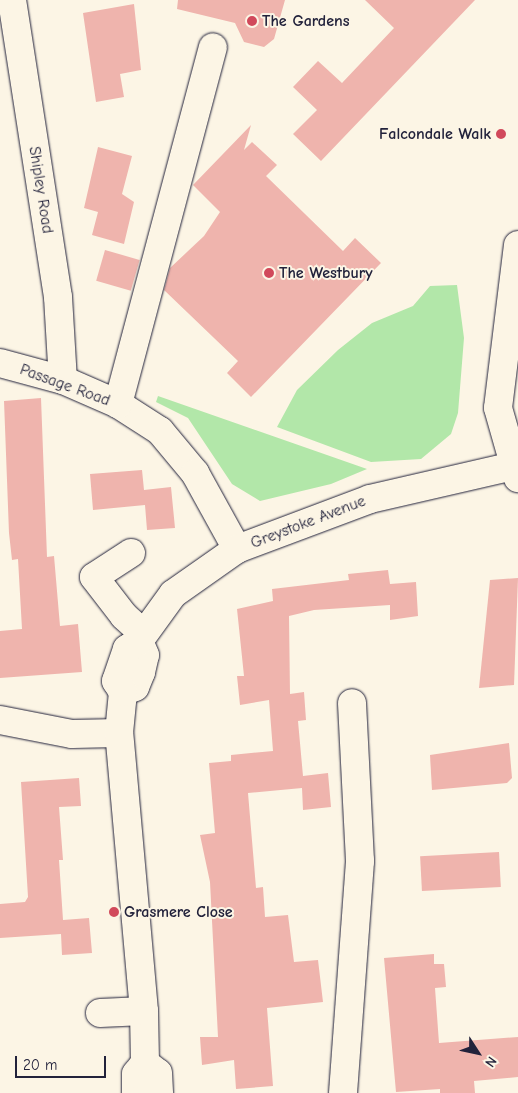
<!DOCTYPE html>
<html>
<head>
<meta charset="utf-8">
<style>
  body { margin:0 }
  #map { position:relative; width:518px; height:1093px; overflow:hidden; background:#fcf5e5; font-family:"Comic Neue",sans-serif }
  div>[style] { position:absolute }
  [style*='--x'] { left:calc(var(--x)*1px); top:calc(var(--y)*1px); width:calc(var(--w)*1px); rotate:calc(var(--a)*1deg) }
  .green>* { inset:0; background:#b2e7a9 }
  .building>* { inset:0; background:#efb4ad; transform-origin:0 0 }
  .roads { filter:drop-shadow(0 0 1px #22223b) drop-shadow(0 0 1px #22223b) }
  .minor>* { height:28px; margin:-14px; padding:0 14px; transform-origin:14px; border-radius:14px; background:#fcf5e5 }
  .major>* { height:28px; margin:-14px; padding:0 14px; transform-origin:14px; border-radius:14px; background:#fcf5e5 }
  .dots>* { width:14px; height:14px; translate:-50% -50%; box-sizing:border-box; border:2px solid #fcf5e5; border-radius:50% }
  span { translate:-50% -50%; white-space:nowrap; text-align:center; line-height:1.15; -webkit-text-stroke:4px #fcf5e5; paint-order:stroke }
  .poi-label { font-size:16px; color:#22223b; font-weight:700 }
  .left { translate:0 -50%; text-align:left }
  .right { translate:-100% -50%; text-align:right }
  .street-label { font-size:16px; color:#22223b }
  .north { position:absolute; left:453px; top:1028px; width:50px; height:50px; -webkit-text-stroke:4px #fcf5e5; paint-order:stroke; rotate:125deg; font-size:14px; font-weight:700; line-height:20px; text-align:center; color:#22223b }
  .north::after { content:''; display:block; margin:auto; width:18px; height:22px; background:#22223b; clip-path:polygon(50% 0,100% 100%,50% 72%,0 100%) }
  .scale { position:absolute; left:15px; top:1056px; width:91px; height:22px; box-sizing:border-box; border:2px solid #22223b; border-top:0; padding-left:6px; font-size:15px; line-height:18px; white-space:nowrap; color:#22223b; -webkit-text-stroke:4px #fcf5e5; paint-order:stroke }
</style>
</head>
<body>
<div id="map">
  <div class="green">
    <i style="clip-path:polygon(457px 285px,464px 338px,458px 413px,451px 434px,421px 459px,371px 462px,277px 427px,297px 390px,338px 350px,372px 323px,413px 306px,430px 286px)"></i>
    <i style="clip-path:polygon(158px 396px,367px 469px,331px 484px,260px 501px,232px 484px,188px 418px,156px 402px)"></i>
  </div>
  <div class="building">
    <i style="clip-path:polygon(178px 0,285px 0,274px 39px,264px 47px,244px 42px,235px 23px,177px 9px)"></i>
    <i style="clip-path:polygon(365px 0,475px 0,321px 161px,293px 134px,317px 110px,293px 87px,318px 61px,342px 83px,394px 28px)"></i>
    <i style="clip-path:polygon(134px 4px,141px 70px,120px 74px,124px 97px,96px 102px,83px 13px)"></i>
    <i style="clip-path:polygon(251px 125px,244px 150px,252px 142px,277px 165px,266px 176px,343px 251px,355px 238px,381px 263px,251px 397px,227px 373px,238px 361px,164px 290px,170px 268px,204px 236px,220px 212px,193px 185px)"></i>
    <i style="clip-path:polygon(98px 147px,132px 156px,122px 194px,134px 202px,124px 244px,92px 235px,98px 212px,84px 208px)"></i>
    <i style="left:105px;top:250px;width:36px;height:32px;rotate:16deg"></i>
    <i style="clip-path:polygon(41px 398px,47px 557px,54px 556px,60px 626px,78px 624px,82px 672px,0 678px,0 631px,22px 629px,18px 559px,12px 560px,9px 533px,4px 401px)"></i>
    <i style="clip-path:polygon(142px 470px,144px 490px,171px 487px,175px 528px,147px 530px,145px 505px,93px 510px,90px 474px)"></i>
    <i style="clip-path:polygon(388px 570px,390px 584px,416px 582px,418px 616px,390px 620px,390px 605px,314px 610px,289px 616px,290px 694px,304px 692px,306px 720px,298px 721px,303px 776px,328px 773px,331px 807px,303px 810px,302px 788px,248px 793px,256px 888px,263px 887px,265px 917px,288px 915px,294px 962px,318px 960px,323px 1002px,267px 1008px,273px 1086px,236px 1089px,234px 1060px,202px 1065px,200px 1037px,218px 1037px,210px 882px,200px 835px,215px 833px,209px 763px,231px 761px,231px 755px,273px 751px,269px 700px,240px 705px,237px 676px,244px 676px,237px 609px,273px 601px,272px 589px,349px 580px,348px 574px)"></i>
    <i style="clip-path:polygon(518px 578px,514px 685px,479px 688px,490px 580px)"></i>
    <i style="clip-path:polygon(509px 743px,512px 778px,507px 783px,432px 790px,430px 755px)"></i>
    <i style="clip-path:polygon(79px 778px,81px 806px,59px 807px,63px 860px,59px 860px,63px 920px,89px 918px,92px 953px,62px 955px,61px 934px,0 938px,0 904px,25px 902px,28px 897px,21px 782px)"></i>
    <i style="left:499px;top:852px;width:35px;height:79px;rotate:87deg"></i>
    <i style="clip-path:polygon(434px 954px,434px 964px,444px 964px,446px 987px,435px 988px,439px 1043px,518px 1037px,518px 1077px,474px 1081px,475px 1093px,440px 1093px,440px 1089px,396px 1092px,384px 958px)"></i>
  </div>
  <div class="roads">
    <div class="minor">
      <i style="--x:12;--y:0;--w:301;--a:81.2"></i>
      <i style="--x:58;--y:297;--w:83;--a:86.6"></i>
      <i style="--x:0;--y:363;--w:65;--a:15.1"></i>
      <i style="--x:63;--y:380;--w:60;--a:23.6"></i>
      <i style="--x:118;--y:404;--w:50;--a:32.7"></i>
      <i style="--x:160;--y:431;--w:55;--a:50.2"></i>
      <i style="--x:195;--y:473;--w:87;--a:61.1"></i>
      <i style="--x:118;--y:404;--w:369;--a:-75.1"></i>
      <i style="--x:131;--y:553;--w:44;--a:147"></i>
      <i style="--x:94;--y:577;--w:49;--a:52.4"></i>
      <i style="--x:124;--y:616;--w:25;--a:42"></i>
      <i style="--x:123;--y:692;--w:13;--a:-23"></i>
      <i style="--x:135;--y:687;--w:16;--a:-68"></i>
      <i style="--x:141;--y:672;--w:17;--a:-77"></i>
      <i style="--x:145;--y:655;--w:15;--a:-113"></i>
      <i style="--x:0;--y:720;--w:73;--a:11"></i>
      <i style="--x:72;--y:734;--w:47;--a:-1.2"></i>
      <i style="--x:100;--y:1013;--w:44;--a:-2.6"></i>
      <i style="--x:145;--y:1063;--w:16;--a:38"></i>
      <i style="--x:158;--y:1073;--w:20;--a:87"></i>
      <i style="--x:136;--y:1093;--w:19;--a:-90"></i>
      <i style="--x:136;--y:1074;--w:14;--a:-51"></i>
      <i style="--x:145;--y:1063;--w:52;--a:-91.1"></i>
      <i style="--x:144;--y:1011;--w:279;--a:-95.1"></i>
      <i style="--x:119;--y:733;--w:41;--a:-84.4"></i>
      <i style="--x:123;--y:692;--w:13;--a:-122"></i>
      <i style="--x:116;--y:681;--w:34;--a:-71"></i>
      <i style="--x:127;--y:649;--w:14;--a:-34"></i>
      <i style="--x:139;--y:641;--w:58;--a:-54.1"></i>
      <i style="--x:173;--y:594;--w:78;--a:-35.1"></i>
      <i style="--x:237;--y:549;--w:142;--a:-20.6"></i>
      <i style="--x:370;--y:499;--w:147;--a:-13"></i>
      <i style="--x:343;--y:1093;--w:233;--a:-85.8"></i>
      <i style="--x:360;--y:861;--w:158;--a:-92.9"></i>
    </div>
    <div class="major">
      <i style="--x:518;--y:245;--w:164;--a:97"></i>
      <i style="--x:498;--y:408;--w:73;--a:74.1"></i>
    </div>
  </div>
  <div class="dots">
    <i style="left:252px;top:21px;background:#d1495b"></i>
    <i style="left:501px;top:134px;background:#d1495b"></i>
    <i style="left:269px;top:273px;background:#d1495b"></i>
    <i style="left:114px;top:912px;background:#d1495b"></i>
  </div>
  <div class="poi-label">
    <span class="left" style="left:262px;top:21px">The Gardens</span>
    <span class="right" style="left:491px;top:134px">Falcondale Walk</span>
    <span class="left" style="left:279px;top:273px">The Westbury</span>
    <span class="left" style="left:124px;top:912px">Grasmere Close</span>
  </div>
  <div class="street-label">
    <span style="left:41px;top:190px;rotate:81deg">Shipley Road</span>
    <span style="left:65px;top:385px;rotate:20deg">Passage Road</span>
    <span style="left:308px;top:522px;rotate:-21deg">Greystoke Avenue</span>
  </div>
  <div class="north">N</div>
  <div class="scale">20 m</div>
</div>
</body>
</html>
